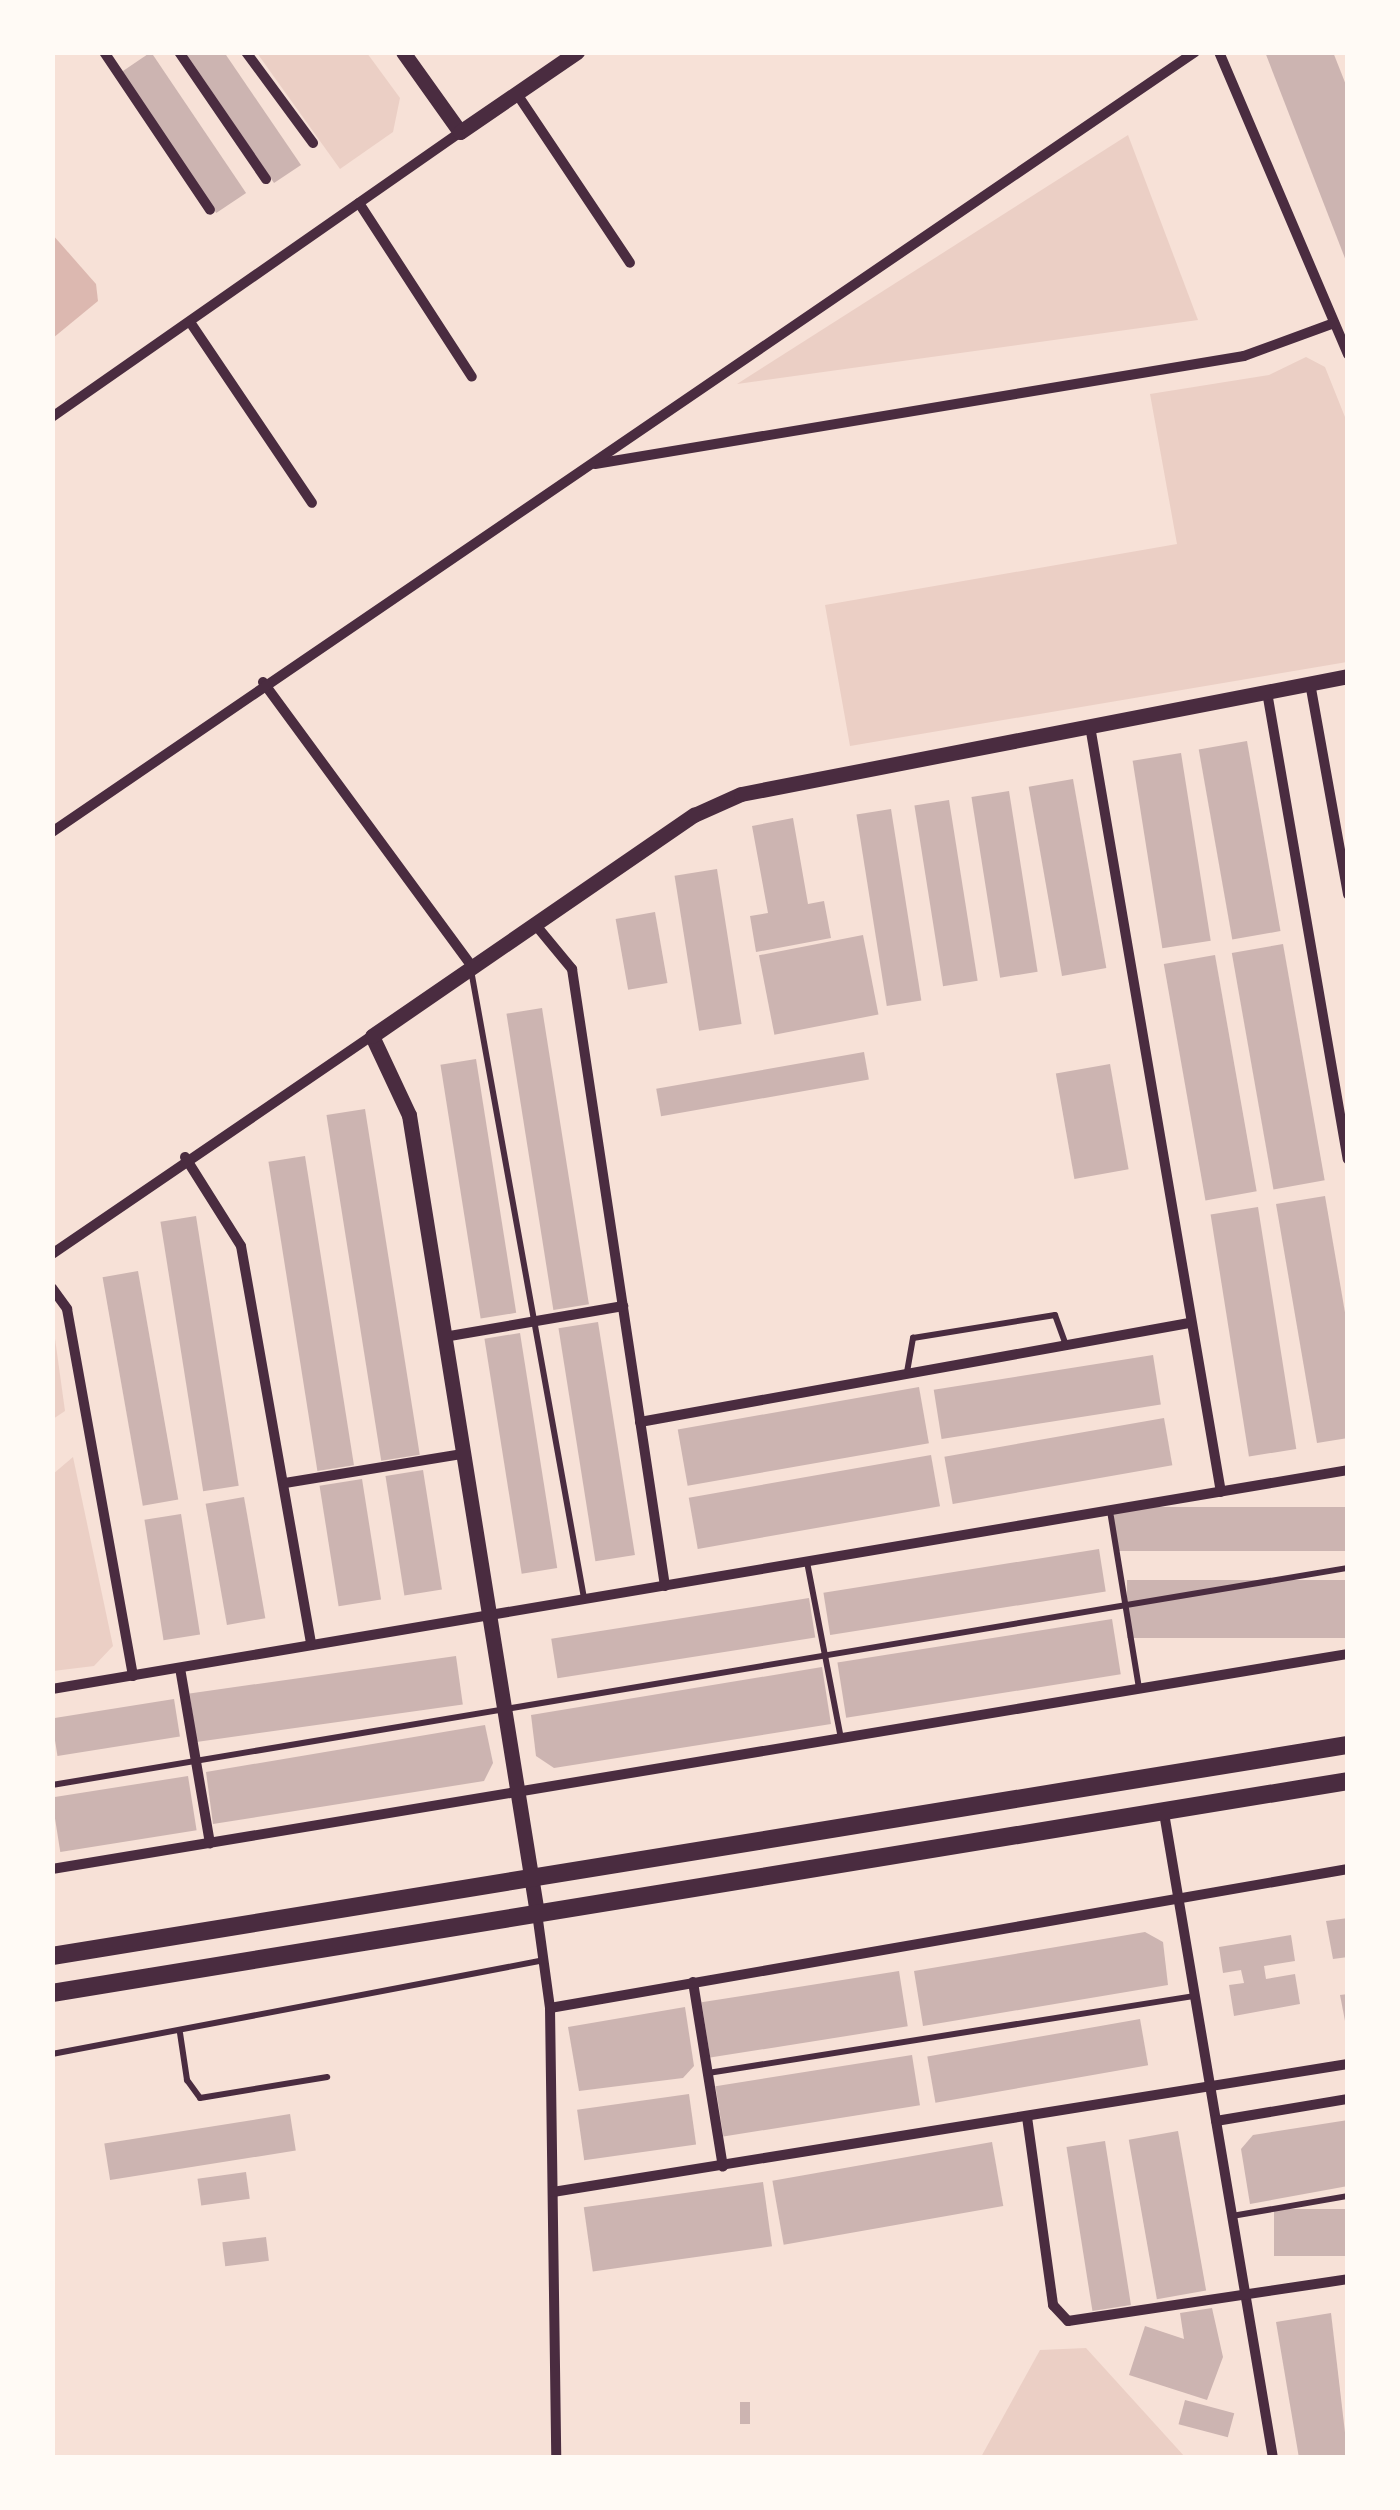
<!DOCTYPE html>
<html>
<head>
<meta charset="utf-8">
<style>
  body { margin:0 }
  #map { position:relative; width:1400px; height:2510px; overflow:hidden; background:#f7e1d7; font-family:Barlow,sans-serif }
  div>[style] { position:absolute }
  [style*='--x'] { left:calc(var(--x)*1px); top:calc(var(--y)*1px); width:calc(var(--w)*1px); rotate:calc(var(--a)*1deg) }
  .green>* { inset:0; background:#ebcfc5 }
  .water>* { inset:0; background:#dcb8b0 }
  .building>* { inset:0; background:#ccb4b1; transform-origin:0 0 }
  .service>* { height:6px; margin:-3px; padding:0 3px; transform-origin:3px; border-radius:3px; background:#4a2c40 }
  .minor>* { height:10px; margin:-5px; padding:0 5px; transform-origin:5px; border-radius:5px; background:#4a2c40 }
  .tertiary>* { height:15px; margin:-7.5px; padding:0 7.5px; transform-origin:7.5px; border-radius:7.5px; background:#4a2c40 }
  .primary>* { height:18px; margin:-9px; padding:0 9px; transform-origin:9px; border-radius:9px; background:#4a2c40 }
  span { translate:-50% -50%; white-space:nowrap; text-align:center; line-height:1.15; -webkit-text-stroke:8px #fffaf5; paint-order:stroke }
  .frame { position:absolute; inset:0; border:55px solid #fffaf5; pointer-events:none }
</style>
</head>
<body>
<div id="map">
  <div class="green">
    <i style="clip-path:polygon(257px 53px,367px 53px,400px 98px,393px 132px,340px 169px)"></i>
    <i style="clip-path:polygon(1128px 135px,1198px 320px,737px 384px)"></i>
    <i style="clip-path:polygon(1306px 357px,1325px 367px,1347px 422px,1347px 662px,850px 746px,825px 605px,1177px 544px,1150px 394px,1269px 375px)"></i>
    <i style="clip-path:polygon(53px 1324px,65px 1411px,53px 1419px,52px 1419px)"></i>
    <i style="clip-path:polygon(73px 1457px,113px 1646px,94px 1666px,53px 1671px,53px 1474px)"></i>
    <i style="clip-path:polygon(1086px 2348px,1185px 2457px,981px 2457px,1040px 2350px)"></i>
  </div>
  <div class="water">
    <i style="clip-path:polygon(52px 234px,96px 284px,98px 301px,53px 338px)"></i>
  </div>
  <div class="building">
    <i style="left:151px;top:52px;width:170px;height:36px;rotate:56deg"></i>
    <i style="clip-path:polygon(185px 52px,224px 52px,301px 165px,274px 183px)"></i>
    <i style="clip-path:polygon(1265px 52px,1333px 52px,1348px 90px,1348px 266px)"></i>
    <i style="left:1247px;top:741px;width:193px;height:49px;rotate:80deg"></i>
    <i style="left:1181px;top:753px;width:190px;height:49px;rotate:81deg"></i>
    <i style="left:1073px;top:779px;width:192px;height:45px;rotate:80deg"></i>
    <i style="left:1009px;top:791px;width:183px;height:38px;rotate:81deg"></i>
    <i style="left:949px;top:800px;width:183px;height:35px;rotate:81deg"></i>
    <i style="left:891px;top:809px;width:194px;height:35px;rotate:81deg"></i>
    <i style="clip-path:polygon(793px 818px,808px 904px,824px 901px,831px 938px,756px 952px,750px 916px,768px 913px,752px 826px)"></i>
    <i style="left:717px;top:869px;width:157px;height:43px;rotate:81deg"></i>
    <i style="left:655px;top:912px;width:72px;height:40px;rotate:80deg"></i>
    <i style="left:863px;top:935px;width:81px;height:106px;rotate:79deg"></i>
    <i style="left:1283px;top:944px;width:240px;height:52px;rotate:80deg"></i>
    <i style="left:1215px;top:955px;width:240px;height:52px;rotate:80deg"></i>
    <i style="left:542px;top:1008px;width:300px;height:36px;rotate:81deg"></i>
    <i style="left:864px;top:1052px;width:28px;height:211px;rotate:80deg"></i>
    <i style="left:476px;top:1059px;width:257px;height:36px;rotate:81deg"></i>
    <i style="left:1110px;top:1064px;width:107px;height:55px;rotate:80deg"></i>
    <i style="left:365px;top:1109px;width:350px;height:39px;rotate:81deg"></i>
    <i style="left:305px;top:1156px;width:313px;height:37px;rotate:81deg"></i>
    <i style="clip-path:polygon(1325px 1196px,1348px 1330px,1348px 1438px,1317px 1443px,1276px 1204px)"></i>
    <i style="left:1258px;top:1207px;width:245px;height:48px;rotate:81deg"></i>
    <i style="left:196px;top:1216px;width:273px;height:36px;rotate:81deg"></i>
    <i style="left:138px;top:1271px;width:232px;height:36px;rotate:80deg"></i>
    <i style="left:598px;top:1322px;width:236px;height:40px;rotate:81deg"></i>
    <i style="left:520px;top:1333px;width:238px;height:36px;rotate:81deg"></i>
    <i style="left:1153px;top:1355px;width:50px;height:222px;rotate:81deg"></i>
    <i style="left:919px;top:1387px;width:57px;height:245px;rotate:80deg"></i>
    <i style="left:1164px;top:1418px;width:48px;height:223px;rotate:80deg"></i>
    <i style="left:931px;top:1455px;width:52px;height:246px;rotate:80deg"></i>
    <i style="left:423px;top:1470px;width:121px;height:38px;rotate:81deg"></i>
    <i style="left:362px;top:1479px;width:122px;height:43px;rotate:81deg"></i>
    <i style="left:244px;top:1497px;width:123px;height:39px;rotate:80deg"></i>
    <i style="left:1348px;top:1507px;width:44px;height:234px;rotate:90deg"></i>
    <i style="left:181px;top:1514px;width:122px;height:37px;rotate:81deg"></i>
    <i style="left:1099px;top:1549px;width:43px;height:279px;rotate:81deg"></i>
    <i style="left:1348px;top:1580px;width:58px;height:221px;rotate:90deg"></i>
    <i style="left:809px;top:1598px;width:40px;height:261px;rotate:81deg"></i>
    <i style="left:1112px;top:1619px;width:56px;height:278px;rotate:81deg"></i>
    <i style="left:456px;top:1656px;width:49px;height:269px;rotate:82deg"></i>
    <i style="clip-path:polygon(822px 1667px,831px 1724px,554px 1768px,536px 1756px,531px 1715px)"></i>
    <i style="left:174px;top:1699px;width:38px;height:124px;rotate:81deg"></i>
    <i style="clip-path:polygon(485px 1725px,493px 1763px,484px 1781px,213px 1824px,206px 1772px)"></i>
    <i style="left:188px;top:1776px;width:55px;height:138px;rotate:81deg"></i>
    <i style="clip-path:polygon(1348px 1918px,1348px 1957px,1333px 1959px,1326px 1921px)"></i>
    <i style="clip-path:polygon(1145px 1932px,1163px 1942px,1168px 1985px,923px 2026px,914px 1971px)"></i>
    <i style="clip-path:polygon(1291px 1935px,1295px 1961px,1264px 1966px,1266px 1979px,1295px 1974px,1300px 2004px,1234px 2016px,1229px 1985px,1244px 1983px,1241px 1970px,1223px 1973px,1219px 1947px)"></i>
    <i style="left:899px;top:1971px;width:56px;height:200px;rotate:81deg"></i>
    <i style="clip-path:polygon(1348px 1994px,1348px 2026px,1346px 2026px,1340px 1995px)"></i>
    <i style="clip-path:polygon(685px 2007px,694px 2066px,683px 2078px,579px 2091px,568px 2027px)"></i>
    <i style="left:1140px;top:2019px;width:47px;height:216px;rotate:80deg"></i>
    <i style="left:912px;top:2055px;width:51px;height:199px;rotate:81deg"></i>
    <i style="left:689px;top:2094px;width:51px;height:113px;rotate:82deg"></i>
    <i style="left:290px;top:2114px;width:37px;height:188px;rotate:81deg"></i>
    <i style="clip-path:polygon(1348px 2120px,1348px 2186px,1250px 2204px,1241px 2149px,1253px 2135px)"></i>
    <i style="left:1178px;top:2131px;width:162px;height:50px;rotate:80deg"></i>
    <i style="left:1105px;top:2141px;width:166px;height:39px;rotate:81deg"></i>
    <i style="left:992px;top:2142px;width:65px;height:223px;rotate:80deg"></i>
    <i style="left:246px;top:2172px;width:27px;height:49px;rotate:82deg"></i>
    <i style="left:763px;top:2182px;width:65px;height:181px;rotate:82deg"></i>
    <i style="left:1348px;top:2209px;width:47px;height:74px;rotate:90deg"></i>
    <i style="left:266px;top:2237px;width:24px;height:44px;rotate:83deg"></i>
    <i style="clip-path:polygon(1212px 2308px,1223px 2357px,1207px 2400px,1129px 2375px,1145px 2326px,1184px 2339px,1180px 2313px)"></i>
    <i style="clip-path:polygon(1331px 2313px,1348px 2458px,1299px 2458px,1276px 2322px)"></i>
    <i style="left:1185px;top:2400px;width:51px;height:25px;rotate:15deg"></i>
    <i style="left:740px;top:2402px;width:10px;height:22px"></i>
  </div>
  <div class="service">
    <i style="--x:471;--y:970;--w:638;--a:79.8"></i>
    <i style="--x:907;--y:1372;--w:35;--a:-80"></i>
    <i style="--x:913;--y:1338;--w:144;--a:-9.2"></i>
    <i style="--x:1055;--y:1315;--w:32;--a:70"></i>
    <i style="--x:1110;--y:1511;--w:179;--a:80.7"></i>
    <i style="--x:807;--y:1562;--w:180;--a:79.1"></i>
    <i style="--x:52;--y:1785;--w:1314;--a:-9.51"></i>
    <i style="--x:180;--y:2033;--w:48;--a:81.5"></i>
    <i style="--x:187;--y:2080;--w:22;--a:54"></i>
    <i style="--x:200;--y:2098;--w:129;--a:-9.4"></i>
    <i style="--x:52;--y:2054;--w:500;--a:-10.8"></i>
    <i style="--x:708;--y:2073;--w:493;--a:-9"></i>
    <i style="--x:1232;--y:2216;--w:118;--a:-9.8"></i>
  </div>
  <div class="minor">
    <i style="--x:104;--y:52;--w:190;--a:56.1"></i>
    <i style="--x:179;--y:52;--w:154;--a:55.6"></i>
    <i style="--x:246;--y:52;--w:113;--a:53.6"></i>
    <i style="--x:1219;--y:52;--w:329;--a:66.9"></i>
    <i style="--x:517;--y:94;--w:203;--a:56.2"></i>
    <i style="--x:359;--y:203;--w:207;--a:57"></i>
    <i style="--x:190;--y:322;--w:218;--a:56"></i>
    <i style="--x:52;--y:417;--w:498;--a:-34.9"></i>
    <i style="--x:595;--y:464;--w:658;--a:-9.45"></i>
    <i style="--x:1244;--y:356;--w:96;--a:-20.1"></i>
    <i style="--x:263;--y:682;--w:350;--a:53.7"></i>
    <i style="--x:1310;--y:683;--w:215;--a:79.8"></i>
    <i style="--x:1267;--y:692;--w:474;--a:80.2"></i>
    <i style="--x:1090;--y:726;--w:777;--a:80.3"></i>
    <i style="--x:52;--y:832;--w:1384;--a:-34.31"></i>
    <i style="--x:534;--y:923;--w:60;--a:50.4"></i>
    <i style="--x:572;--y:969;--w:624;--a:81.43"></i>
    <i style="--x:185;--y:1157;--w:105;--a:57.8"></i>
    <i style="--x:241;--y:1246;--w:405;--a:80"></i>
    <i style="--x:52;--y:1254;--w:387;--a:-34.3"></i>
    <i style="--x:52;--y:1288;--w:26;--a:54"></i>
    <i style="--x:67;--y:1309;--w:373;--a:79.8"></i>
    <i style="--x:444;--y:1337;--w:182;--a:-9.8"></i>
    <i style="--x:640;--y:1422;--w:558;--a:-10.22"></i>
    <i style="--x:285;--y:1483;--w:180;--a:-9.3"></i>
    <i style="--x:180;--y:1668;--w:178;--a:80.3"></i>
    <i style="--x:52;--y:1689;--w:1314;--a:-9.59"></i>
    <i style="--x:1164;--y:1813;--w:654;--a:80.41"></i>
    <i style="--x:52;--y:1869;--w:1314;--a:-9.42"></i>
    <i style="--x:537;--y:1913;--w:96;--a:82.2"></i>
    <i style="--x:550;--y:2008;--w:450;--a:89.2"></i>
    <i style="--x:693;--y:1982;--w:187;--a:80.8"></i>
    <i style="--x:550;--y:2008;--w:810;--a:-9.88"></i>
    <i style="--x:1027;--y:2117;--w:190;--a:82.1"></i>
    <i style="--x:1053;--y:2305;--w:22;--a:47"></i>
    <i style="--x:1068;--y:2321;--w:283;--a:-8.5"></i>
    <i style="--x:1216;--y:2121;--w:134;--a:-9.5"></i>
    <i style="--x:553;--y:2192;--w:805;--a:-9.15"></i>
  </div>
  <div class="tertiary">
    <i style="--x:403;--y:52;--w:98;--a:54.5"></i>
    <i style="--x:460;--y:132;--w:142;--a:-34.4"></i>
    <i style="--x:536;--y:1907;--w:802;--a:-99.11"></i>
    <i style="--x:409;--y:1115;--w:87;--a:-115.1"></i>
    <i style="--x:372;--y:1036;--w:391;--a:-34.5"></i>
    <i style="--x:694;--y:815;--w:51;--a:-24.1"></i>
    <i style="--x:741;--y:794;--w:618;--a:-11"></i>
  </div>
  <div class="primary">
    <i style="--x:52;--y:1956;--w:1313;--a:-9.25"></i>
    <i style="--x:52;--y:1993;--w:1313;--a:-9.29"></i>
  </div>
  <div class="frame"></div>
</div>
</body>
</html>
